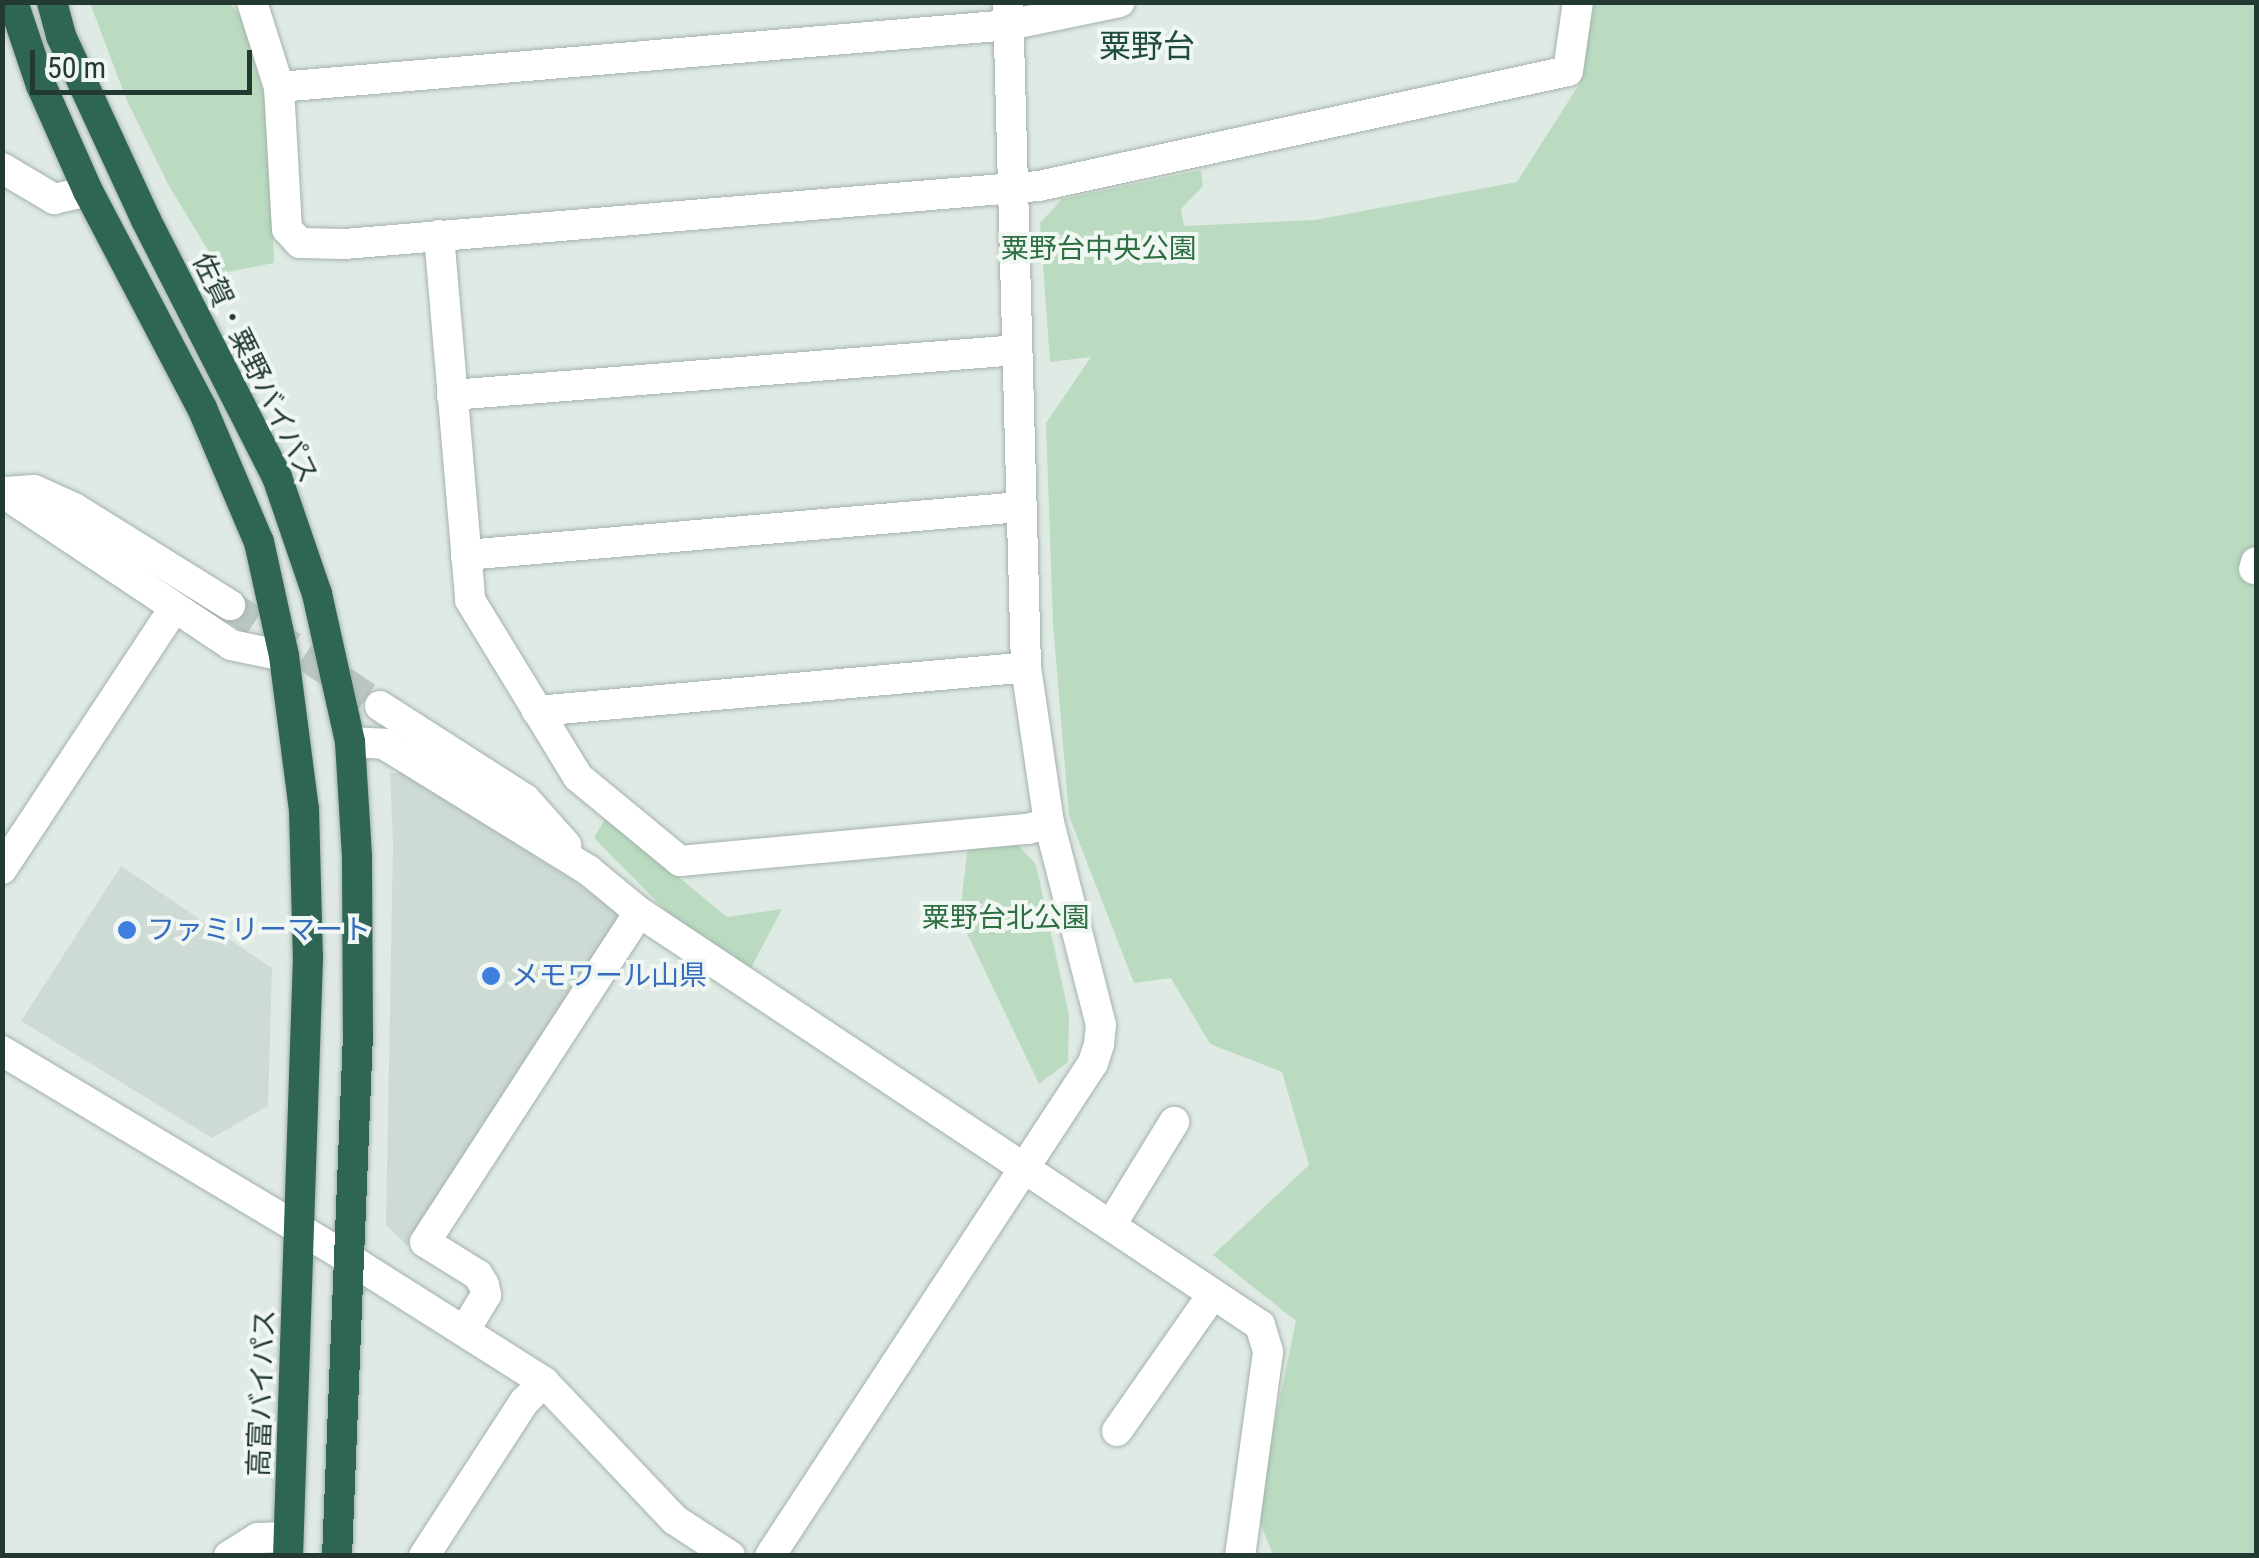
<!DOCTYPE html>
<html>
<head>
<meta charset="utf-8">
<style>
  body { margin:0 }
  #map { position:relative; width:2259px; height:1558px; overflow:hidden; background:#e0eae5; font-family:"Roboto Condensed","Noto Sans JP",sans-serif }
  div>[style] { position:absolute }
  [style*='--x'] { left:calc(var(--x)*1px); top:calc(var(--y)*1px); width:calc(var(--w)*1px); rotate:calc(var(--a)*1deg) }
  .built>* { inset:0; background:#cedad4 }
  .green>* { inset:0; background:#badbc0 }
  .minor-tunnel>* { height:30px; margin-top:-15px; transform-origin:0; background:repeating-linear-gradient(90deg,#bac7c1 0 30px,transparent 0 45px) }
  .roads { filter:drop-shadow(0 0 2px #a3b2ab) drop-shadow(0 0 2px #a3b2ab) }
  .minor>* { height:30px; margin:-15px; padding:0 15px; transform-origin:15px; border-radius:15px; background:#fff }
  .highway>* { height:30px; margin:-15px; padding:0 15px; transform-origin:15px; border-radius:15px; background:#2f6555 }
  .dots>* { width:28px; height:28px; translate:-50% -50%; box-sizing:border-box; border:5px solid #f0f7f3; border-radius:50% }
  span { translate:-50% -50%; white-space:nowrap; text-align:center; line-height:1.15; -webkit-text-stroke:8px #f0f7f3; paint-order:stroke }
  .park-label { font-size:28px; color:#2d6f42 }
  .street-label { font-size:28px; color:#223a31 }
  .shop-label { font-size:28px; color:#366cbe }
  .left { translate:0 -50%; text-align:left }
  .quarter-label { font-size:32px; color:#1e4b3d }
  .frame { position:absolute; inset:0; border:5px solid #223a31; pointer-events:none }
  .scale { position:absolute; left:30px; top:50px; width:222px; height:45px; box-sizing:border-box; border:5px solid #223a31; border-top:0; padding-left:12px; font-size:30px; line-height:35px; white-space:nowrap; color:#223a31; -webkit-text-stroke:8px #f0f7f3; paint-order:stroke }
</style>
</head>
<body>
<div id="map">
  <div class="built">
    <i style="clip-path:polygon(390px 773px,406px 773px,620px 911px,618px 937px,407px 1246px,386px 1225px,393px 844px)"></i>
    <i style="clip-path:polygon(121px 866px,272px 968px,268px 1106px,212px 1138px,21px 1021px)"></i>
  </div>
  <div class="green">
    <i style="clip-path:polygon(90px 3px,230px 3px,241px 16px,268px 109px,274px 263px,222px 273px,169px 186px,127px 101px)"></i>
    <i style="clip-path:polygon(1594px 3px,2256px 3px,2256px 1555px,1273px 1555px,1256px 1512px,1296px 1321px,1213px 1255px,1309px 1165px,1282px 1072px,1210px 1044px,1171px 978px,1134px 983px,1069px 816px,1053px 624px,1046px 423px,1091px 357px,1050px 362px,1040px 223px,1062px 199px,1201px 170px,1203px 186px,1181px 209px,1184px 226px,1315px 220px,1517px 182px,1580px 83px)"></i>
    <i style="clip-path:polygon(606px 817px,727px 917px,782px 909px,749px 972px,669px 914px,594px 838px)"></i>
    <i style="clip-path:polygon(1014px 840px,1036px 865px,1069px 1015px,1068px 1062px,1039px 1084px,965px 929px,961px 904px,968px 846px)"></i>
  </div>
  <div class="minor-tunnel">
    <i style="--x:230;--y:605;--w:181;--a:34"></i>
  </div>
  <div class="roads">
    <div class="minor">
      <i style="--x:252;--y:2;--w:89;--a:72.4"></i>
      <i style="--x:279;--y:87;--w:142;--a:86.8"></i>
      <i style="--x:287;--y:229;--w:19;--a:47"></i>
      <i style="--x:300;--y:243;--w:45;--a:1.3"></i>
      <i style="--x:345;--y:244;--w:696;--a:-4.78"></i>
      <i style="--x:1039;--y:186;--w:541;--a:-12.26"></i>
      <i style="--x:1568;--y:71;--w:70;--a:-81.8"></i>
      <i style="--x:279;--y:87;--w:733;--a:-4.85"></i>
      <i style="--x:1009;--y:25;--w:113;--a:-11.7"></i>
      <i style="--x:2;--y:168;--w:61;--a:30.8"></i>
      <i style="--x:54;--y:199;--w:35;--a:-13"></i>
      <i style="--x:439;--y:235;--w:366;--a:85.1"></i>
      <i style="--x:470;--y:600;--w:207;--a:58.6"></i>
      <i style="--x:578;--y:777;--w:132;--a:39.5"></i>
      <i style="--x:680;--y:861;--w:349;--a:-5.3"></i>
      <i style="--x:1028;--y:829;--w:22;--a:-16"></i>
      <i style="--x:452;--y:395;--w:567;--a:-4.55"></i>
      <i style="--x:2;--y:492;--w:275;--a:33.7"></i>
      <i style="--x:231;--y:645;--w:54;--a:11.7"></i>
      <i style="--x:5;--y:492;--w:29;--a:-4"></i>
      <i style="--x:34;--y:490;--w:44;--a:24.2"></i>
      <i style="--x:74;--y:508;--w:184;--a:31.9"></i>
      <i style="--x:466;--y:555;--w:556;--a:-4.95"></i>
      <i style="--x:2254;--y:569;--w:7;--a:-74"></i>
      <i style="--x:380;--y:706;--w:172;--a:32.7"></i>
      <i style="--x:525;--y:799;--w:62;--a:48.3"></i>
      <i style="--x:537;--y:711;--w:491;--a:-5.1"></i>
      <i style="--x:350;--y:742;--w:34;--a:3"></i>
      <i style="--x:384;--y:744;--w:240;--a:31.7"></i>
      <i style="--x:588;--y:870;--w:66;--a:39.5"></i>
      <i style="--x:639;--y:912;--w:746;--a:33.63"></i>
      <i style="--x:1260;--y:1325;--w:28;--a:73"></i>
      <i style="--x:1268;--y:1352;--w:206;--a:97.8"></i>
      <i style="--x:2;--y:869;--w:313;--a:-56.6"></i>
      <i style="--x:2;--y:1051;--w:403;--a:30.9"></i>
      <i style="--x:348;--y:1258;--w:232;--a:32.3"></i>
      <i style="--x:544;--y:1382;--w:190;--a:46.5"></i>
      <i style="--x:675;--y:1520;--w:66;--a:33.2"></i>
      <i style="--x:1111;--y:1225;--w:121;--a:-58.5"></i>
      <i style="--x:465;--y:1330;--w:41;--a:-59"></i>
      <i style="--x:486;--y:1295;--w:10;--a:-101"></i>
      <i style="--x:484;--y:1285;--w:12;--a:-121"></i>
      <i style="--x:478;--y:1275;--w:62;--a:-148.1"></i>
      <i style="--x:425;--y:1242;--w:393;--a:-57"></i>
      <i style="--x:1117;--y:1431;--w:167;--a:-55"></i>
      <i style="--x:229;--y:1556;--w:34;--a:-32"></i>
      <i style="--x:258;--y:1538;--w:30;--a:-2"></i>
      <i style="--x:424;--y:1556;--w:184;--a:-57"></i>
      <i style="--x:524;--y:1402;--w:28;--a:-45"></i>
      <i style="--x:770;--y:1556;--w:589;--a:-56.77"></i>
      <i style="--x:1093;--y:1063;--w:20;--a:-72"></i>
      <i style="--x:1099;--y:1044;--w:19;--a:-84"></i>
      <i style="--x:1101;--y:1025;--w:209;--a:-104.4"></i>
      <i style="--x:1049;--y:823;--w:158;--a:-98.4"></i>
      <i style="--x:1026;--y:667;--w:665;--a:-91.55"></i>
    </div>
    <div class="highway">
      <i style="--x:13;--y:2;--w:88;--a:71.4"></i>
      <i style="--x:41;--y:85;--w:116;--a:66.1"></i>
      <i style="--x:88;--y:191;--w:245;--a:62.3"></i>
      <i style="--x:202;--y:408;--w:146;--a:67"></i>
      <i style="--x:259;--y:542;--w:117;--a:77.6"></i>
      <i style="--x:284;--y:656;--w:154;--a:82.6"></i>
      <i style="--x:304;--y:809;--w:148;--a:88.5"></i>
      <i style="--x:308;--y:957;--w:599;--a:91.91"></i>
      <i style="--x:52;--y:2;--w:35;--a:75"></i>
      <i style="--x:61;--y:36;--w:203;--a:65.2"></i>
      <i style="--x:146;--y:220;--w:288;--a:63"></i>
      <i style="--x:277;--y:477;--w:124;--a:71.1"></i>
      <i style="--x:317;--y:594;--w:152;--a:77.4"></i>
      <i style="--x:350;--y:742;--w:115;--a:86.5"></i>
      <i style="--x:357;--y:857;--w:177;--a:89.7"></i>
      <i style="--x:358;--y:1034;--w:522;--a:92.3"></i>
    </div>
  </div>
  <div class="dots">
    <i style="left:127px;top:930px;background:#3f7fe0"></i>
    <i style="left:491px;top:976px;background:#3f7fe0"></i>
  </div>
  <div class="park-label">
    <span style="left:1099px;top:249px">粟野台中央公園</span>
    <span style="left:1006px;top:918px">粟野台北公園</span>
  </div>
  <div class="street-label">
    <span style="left:255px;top:368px;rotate:64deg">佐賀・粟野バイパス</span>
    <span style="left:262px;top:1393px;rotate:-88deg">高富バイパス</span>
  </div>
  <div class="shop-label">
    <span class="left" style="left:147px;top:930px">ファミリーマート</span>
    <span class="left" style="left:511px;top:976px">メモワール山県</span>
  </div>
  <div class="quarter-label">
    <span style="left:1147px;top:46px">粟野台</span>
  </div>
  <div class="frame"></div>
  <div class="scale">50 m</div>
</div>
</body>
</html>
